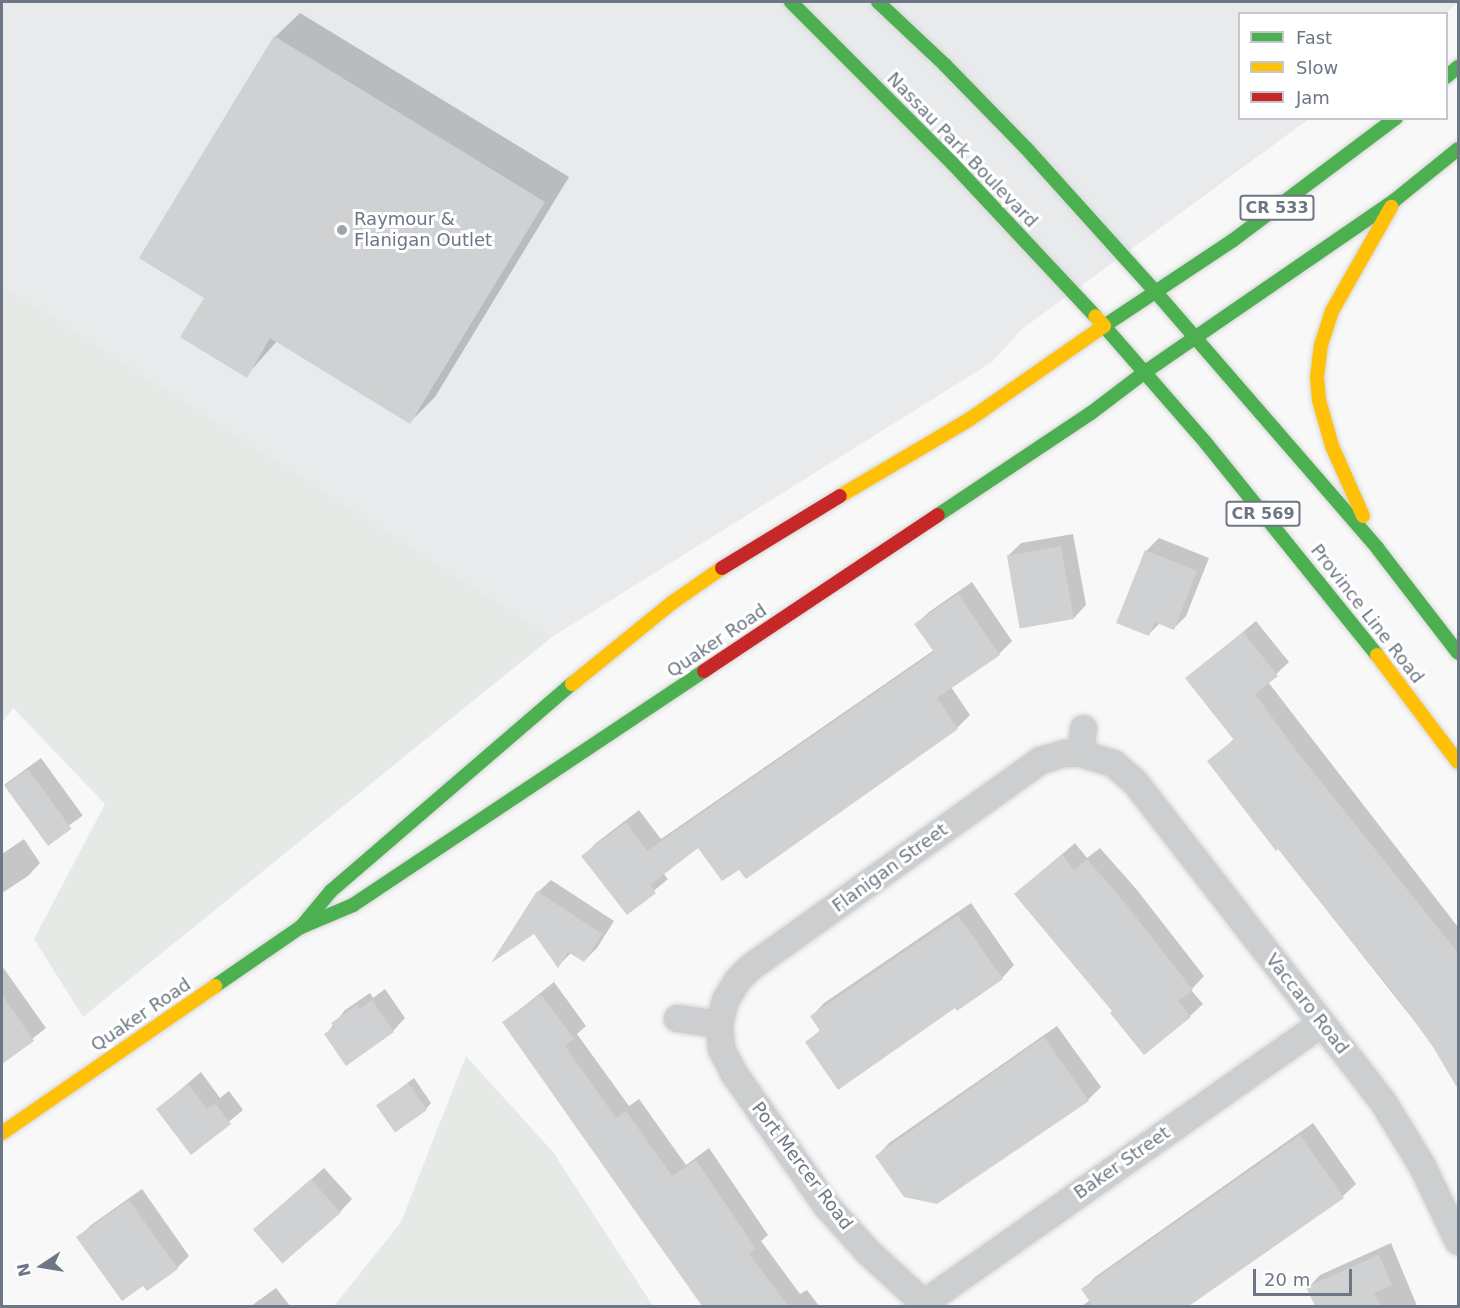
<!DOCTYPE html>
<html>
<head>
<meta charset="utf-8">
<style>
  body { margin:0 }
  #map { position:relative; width:1460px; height:1308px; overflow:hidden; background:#f8f8f8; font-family:"DejaVu Sans",sans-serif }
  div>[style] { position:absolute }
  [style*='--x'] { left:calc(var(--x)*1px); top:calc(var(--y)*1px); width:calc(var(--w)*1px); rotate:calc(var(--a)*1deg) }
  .built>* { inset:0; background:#e8eaeb }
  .green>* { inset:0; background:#e6eae6 }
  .shadow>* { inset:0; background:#0003; transform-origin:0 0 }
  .building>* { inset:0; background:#d0d1d2; transform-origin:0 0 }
  .roads { filter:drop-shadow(0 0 2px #d5d6d6) drop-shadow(0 0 2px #d5d6d6) }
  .street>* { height:27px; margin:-13.5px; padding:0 13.5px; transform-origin:13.5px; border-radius:13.5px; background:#cdcecf }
  .fast>* { height:14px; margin:-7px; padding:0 7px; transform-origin:7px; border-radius:7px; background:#4caf50 }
  .slow>* { height:14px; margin:-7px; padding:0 7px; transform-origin:7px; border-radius:7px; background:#ffc107 }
  .jam>* { height:14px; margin:-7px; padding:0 7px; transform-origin:7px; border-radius:7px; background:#c62828 }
  .dots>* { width:16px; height:16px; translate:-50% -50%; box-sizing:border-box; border:3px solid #fff; border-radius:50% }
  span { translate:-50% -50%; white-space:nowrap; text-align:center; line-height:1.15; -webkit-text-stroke:6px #fff; paint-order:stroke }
  .shield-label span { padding:2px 4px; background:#fff; border:2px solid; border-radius:4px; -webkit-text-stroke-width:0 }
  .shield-label { font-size:16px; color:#6c7685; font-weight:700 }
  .street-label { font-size:18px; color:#6c7685 }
  .poi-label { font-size:18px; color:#6c7685 }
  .left { translate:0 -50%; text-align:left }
  .frame { position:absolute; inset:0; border:3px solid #6c7685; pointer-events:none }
  .legend { position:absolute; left:1238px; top:12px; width:210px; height:108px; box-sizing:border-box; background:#fff; border:2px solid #c4c8ce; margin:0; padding:8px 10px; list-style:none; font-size:18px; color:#6c7685 }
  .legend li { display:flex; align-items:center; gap:12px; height:30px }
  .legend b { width:30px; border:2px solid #c4c8ce }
  .north { position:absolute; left:12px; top:1236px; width:60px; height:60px; -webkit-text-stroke:4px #fff; paint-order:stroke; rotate:258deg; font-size:16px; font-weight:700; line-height:24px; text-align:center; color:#6c7685 }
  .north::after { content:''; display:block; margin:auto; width:21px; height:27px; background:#6c7685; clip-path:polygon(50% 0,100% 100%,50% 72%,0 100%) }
  .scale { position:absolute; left:1253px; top:1269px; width:99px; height:27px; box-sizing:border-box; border:3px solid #6c7685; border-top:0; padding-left:8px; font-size:18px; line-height:21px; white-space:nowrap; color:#6c7685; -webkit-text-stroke:4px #fff; paint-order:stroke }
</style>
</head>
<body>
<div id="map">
  <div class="built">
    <i style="clip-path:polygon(2px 2px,1458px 2px,1446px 13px,1240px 14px,1240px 118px,1309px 119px,1022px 329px,992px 362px,552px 637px,2px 284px)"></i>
  </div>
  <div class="green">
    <i style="clip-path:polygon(2px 284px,552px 637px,83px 1017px,34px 939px,105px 804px,13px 708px,2px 723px)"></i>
    <i style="clip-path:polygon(466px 1056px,553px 1152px,653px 1306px,334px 1306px,401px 1222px)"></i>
  </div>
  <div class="shadow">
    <i style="clip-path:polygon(300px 13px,569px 177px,435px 397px,410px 422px,277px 341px,246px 376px,206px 297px,275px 37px)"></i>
    <i style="clip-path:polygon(1073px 534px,1086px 605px,1074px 618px,1008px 556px,1021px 543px)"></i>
    <i style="clip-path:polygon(1159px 538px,1209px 558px,1186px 616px,1173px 629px,1160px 623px,1149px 634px,1146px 551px)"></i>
    <i style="clip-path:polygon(972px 582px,1012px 641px,999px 654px,951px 687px,970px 715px,957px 728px,746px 877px,739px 868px,699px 846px,663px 873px,668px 879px,627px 913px,583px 856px,596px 843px,639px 810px,661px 839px,934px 650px,916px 624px,929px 612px)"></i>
    <i style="clip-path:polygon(1256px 621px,1289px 662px,1268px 682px,1458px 927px,1458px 1086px,1434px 1046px,1209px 761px,1234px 739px,1187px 678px)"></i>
    <i style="left:41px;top:758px;width:71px;height:45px;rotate:54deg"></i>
    <i style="clip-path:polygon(24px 839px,40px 863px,28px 876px,2px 893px,2px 854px)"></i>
    <i style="clip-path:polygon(1075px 843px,1087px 858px,1100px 848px,1137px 890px,1204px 976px,1191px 990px,1203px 1004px,1190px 1016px,1114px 1011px,1016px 894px)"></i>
    <i style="clip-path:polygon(551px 880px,614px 921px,597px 948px,584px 961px,571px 953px,558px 966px,538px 892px)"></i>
    <i style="clip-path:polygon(971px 903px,1014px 965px,1002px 978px,956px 1006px,807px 1043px,821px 1029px,812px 1016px,824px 1003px)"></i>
    <i style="clip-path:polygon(2px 966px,46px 1028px,2px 1063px)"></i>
    <i style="clip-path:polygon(554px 982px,586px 1026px,577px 1034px,629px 1106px,639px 1099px,686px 1165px,709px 1148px,768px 1235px,761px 1241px,800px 1294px,807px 1290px,819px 1306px,705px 1306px,504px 1022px)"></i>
    <i style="clip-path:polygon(385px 989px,405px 1018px,393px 1031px,326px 1034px,345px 1010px,370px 993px,373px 998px)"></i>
    <i style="clip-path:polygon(1057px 1026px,1101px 1087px,1088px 1100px,936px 1202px,877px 1156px,889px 1143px)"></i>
    <i style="clip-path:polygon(201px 1072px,220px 1098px,229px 1091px,243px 1110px,191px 1153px,158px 1109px)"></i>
    <i style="clip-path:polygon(414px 1078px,431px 1103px,426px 1109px,384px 1101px)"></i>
    <i style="clip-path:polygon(1313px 1123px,1356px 1184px,1343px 1196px,1187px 1306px,1082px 1306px,1090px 1300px,1083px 1290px,1095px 1277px)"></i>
    <i style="clip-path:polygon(324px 1168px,352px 1199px,340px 1212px,268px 1218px)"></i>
    <i style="clip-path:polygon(142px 1189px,189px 1256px,177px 1268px,144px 1284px,78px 1238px,91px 1225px)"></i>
    <i style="clip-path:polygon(1391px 1243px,1417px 1306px,1316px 1306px,1308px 1288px,1320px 1275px)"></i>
    <i style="clip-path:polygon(276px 1288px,290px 1306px,251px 1306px)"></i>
  </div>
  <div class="building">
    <i style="clip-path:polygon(274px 36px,545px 202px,410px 424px,270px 338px,247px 378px,180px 337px,204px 298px,139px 258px)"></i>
    <i style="left:1061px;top:546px;width:74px;height:55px;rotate:80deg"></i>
    <i style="clip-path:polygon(1145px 550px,1197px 571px,1174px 630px,1154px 622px,1149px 636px,1116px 623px)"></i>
    <i style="clip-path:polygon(958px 594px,1000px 655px,937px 698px,958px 729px,746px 879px,739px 870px,722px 881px,698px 848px,650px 885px,656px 893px,627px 915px,581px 856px,626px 822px,647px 851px,934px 652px,914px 624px)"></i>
    <i style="clip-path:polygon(1243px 632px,1278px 676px,1255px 694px,1302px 758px,1458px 953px,1458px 1089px,1433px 1047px,1400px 1001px,1278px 849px,1276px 851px,1207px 761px,1234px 740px,1185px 678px)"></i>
    <i style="left:28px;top:769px;width:74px;height:29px;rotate:54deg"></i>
    <i style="clip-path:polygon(1062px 854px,1074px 870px,1087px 859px,1125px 903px,1193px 990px,1178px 1001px,1191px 1017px,1144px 1055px,1110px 1013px,1112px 1011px,1014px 894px)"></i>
    <i style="clip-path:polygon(537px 891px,602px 934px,584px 962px,568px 952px,558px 968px,534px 934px,491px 963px)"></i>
    <i style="clip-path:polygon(958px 915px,1003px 979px,957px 1011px,955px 1008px,838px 1090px,805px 1042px,820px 1031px,810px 1016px)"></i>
    <i style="clip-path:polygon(541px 994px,574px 1039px,565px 1046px,616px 1118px,626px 1111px,672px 1176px,696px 1160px,756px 1249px,749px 1254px,788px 1306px,702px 1306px,502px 1022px)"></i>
    <i style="clip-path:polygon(2px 995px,34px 1041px,2px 1064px)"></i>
    <i style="clip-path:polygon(372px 1000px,394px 1032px,346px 1066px,324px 1034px,334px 1027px,331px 1023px,357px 1005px,359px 1009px)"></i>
    <i style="clip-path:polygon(1044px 1037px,1089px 1101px,937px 1204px,904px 1197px,875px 1156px)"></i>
    <i style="left:408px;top:1083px;width:33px;height:39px;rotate:55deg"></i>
    <i style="clip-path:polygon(188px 1084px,207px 1109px,215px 1103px,231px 1124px,191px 1155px,156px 1109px)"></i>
    <i style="clip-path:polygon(1300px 1135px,1344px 1198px,1189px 1306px,1093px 1306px,1081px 1289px)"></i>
    <i style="left:311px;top:1179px;width:45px;height:77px;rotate:49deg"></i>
    <i style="clip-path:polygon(129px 1200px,178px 1269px,147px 1291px,143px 1286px,122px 1301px,76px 1237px)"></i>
    <i style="clip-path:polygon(1379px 1255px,1392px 1285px,1374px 1293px,1381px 1306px,1315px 1306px,1306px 1287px)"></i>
  </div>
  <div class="roads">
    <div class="street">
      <i style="--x:1080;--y:753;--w:25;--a:-83"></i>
      <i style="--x:677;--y:1018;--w:42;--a:8.1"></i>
      <i style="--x:923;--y:1303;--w:487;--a:-35.1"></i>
      <i style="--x:927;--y:1306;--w:80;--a:-137.5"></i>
      <i style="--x:868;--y:1252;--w:64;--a:-131.9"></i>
      <i style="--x:825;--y:1204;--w:161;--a:-124.9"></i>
      <i style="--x:733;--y:1072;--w:27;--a:-117"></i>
      <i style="--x:721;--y:1048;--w:24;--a:-95"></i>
      <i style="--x:719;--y:1024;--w:25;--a:-76"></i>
      <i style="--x:725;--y:1000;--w:23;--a:-59"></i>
      <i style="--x:737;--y:980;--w:18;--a:-45"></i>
      <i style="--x:750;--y:967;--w:356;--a:-35.5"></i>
      <i style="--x:1040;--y:760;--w:25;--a:-16"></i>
      <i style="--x:1064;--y:753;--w:16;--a:0"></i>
      <i style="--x:1080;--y:753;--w:34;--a:17"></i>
      <i style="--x:1113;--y:763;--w:28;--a:41"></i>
      <i style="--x:1134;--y:781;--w:406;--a:52.2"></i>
      <i style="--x:1383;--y:1102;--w:75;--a:58.6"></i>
      <i style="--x:1422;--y:1166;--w:83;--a:64.4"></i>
    </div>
    <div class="fast">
      <i style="--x:791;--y:2;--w:228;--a:45"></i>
      <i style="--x:952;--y:163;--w:209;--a:46.9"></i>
      <i style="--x:878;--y:2;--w:92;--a:43.2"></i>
      <i style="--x:945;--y:65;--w:116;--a:45.7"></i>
      <i style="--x:1026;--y:148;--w:191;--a:48"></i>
      <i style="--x:1446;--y:77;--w:16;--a:-40"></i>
      <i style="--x:1154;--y:290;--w:342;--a:49.1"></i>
      <i style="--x:1378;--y:549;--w:131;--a:52.4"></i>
      <i style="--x:1145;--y:372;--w:303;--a:-34.5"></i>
      <i style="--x:1395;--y:200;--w:81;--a:-39"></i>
      <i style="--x:938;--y:515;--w:184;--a:-33.7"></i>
      <i style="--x:1091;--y:413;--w:68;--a:-37.2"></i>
      <i style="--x:1377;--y:655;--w:272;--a:-128.9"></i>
      <i style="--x:1206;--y:443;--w:155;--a:-131.1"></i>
      <i style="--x:1104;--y:326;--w:154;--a:-33.6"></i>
      <i style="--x:1232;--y:241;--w:205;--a:-36.9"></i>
      <i style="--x:301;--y:927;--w:47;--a:-50.2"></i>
      <i style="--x:331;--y:891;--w:318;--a:-40.7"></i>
      <i style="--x:215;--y:986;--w:104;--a:-34.5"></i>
      <i style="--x:301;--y:927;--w:56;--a:-22.9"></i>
      <i style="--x:353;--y:905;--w:422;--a:-33.7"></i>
    </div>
    <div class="slow">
      <i style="--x:840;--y:496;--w:151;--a:-30.6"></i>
      <i style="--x:970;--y:419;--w:163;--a:-34.8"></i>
      <i style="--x:1104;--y:326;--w:13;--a:-132"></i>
      <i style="--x:1363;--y:516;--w:77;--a:-113.9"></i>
      <i style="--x:1332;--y:446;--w:48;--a:-105.8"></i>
      <i style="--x:1319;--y:400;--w:23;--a:-95"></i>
      <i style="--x:1317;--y:377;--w:32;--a:-83"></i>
      <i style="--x:1321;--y:345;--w:36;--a:-72"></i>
      <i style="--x:1332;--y:311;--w:120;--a:-60.4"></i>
      <i style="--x:1377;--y:655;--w:134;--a:52.9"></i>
      <i style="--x:572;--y:684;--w:130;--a:-39.1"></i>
      <i style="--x:673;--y:602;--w:60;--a:-34.8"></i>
      <i style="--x:2;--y:1133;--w:259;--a:-34.6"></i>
    </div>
    <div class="jam">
      <i style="--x:722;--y:568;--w:138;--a:-31.4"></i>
      <i style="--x:704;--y:671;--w:281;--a:-33.7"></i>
    </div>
  </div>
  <div class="dots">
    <i style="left:342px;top:230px;background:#9da4ad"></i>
  </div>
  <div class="shield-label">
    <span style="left:1277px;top:208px">CR 533</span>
    <span style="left:1263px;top:514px">CR 569</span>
  </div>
  <div class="street-label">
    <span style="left:962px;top:150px;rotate:46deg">Nassau Park Boulevard</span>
    <span style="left:1367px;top:614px;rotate:52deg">Province Line Road</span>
    <span style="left:717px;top:641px;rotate:-34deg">Quaker Road</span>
    <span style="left:890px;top:868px;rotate:-36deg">Flanigan Street</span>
    <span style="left:1307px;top:1004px;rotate:52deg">Vaccaro Road</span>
    <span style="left:141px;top:1015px;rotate:-34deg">Quaker Road</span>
    <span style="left:1122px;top:1163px;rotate:-35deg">Baker Street</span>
    <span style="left:802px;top:1166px;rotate:53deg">Port Mercer Road</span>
  </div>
  <div class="poi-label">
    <span class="left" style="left:354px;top:230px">Raymour &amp;<br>Flanigan Outlet</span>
  </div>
  <div class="frame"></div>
  <ul class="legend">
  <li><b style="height:8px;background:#4caf50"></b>Fast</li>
  <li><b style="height:8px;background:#ffc107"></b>Slow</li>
  <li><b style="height:8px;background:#c62828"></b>Jam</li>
  </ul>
  <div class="north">N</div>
  <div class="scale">20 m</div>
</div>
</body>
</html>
